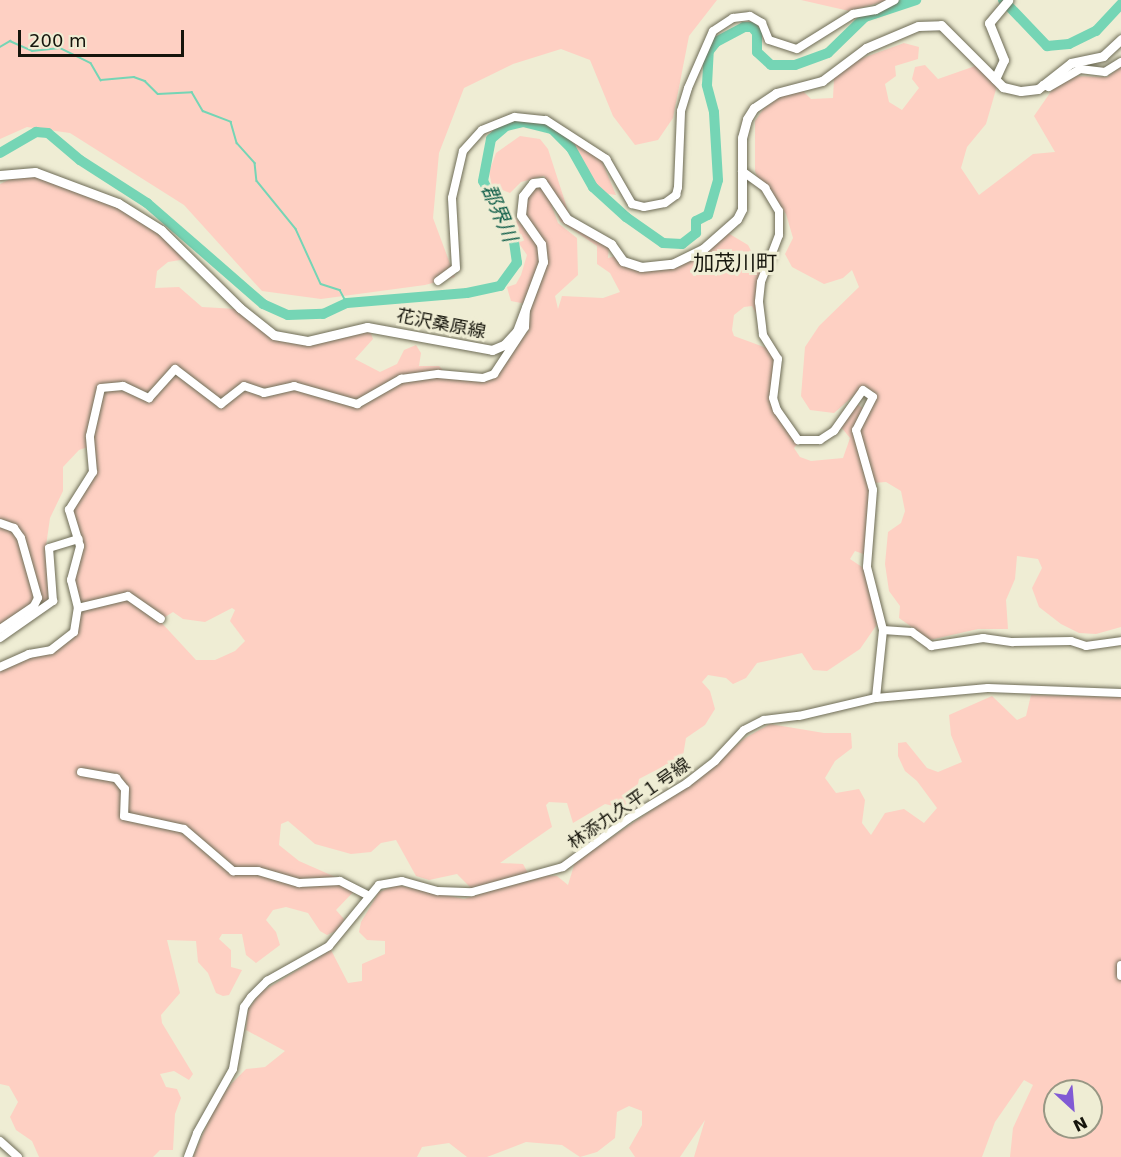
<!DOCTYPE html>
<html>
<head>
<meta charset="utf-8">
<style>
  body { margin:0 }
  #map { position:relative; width:1121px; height:1157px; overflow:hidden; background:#efedd4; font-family:"DejaVu Sans","Noto Sans JP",sans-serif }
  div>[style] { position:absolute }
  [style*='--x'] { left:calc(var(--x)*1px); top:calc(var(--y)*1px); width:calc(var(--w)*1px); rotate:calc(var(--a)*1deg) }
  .green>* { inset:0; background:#fed0c3 }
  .stream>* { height:1.5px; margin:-0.75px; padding:0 0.75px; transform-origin:0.75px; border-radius:0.75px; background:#75d5b5 }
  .river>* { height:10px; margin:-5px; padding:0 5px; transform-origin:5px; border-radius:5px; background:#75d5b5 }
  .roads { filter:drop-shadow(0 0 2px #6e6c56) drop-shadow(0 0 2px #6e6c56) }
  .minor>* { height:8px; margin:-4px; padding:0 4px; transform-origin:4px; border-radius:4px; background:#fff }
  .major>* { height:9px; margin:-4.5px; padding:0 4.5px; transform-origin:4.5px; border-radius:4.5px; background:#fff }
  span { translate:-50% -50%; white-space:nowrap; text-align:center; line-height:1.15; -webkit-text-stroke:6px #efedd4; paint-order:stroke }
  .street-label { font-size:18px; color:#16150c }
  .water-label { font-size:20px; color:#115f4a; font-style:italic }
  .quarter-label { font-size:21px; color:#16150c }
  .north { position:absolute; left:1043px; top:1079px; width:60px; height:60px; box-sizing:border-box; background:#efedd4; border:2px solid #989784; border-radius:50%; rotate:154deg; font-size:16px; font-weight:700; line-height:24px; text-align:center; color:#16150c }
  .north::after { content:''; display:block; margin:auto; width:21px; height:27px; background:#815ad4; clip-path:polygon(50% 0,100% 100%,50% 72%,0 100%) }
  .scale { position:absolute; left:18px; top:30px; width:166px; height:27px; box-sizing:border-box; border:3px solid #16150c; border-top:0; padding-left:8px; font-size:18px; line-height:21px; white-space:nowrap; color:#16150c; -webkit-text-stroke:4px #efedd4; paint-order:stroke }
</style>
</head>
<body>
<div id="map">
  <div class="green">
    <i style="clip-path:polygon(0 0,717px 0,689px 36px,673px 118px,658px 140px,635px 145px,613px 116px,590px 60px,561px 49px,513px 64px,464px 88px,439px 153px,433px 218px,455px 277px,425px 285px,321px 299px,262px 291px,184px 205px,70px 133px,27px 127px,0 139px)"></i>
    <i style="clip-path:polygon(801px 0,890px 0,849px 11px)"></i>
    <i style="clip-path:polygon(904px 43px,919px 47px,918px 59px,895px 66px,896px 76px,885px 84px,889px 102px,902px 110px,919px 88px,912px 79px,915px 67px,925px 65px,938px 79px,978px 65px,997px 86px,986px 124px,967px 147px,961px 168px,979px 195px,1033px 154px,1055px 152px,1034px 116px,1052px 90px,1075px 76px,1107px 77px,1121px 67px,1121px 627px,1096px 634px,1079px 633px,1061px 624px,1039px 607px,1032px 588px,1042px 568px,1038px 559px,1017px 556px,1015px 579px,1006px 600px,1008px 629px,978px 629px,930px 640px,899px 618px,900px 606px,889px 591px,885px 564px,888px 532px,901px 523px,905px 511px,901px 491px,886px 482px,873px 483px,859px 432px,875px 393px,864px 387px,834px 413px,810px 410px,801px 396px,805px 347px,819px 326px,859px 287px,852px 270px,843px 278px,824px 284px,792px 267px,785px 254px,793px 238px,786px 214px,776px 200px,762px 191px,755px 171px,755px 121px,764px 108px,782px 96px,803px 91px,811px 99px,833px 98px,834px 78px,857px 60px)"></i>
    <i style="clip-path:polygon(520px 136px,540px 139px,548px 149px,570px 217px,556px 202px,544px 176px,521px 182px,510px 193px,492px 186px,489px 172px,496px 153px)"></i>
    <i style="clip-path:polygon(569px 136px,601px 159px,616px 195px,602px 193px,567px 139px)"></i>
    <i style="clip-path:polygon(23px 173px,77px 187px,146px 222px,186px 259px,168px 262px,157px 271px,155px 288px,179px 287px,202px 307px,237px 309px,273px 337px,318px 344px,325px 338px,370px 331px,373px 339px,355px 359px,380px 372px,397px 364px,404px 350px,416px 345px,421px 353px,419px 366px,439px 366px,443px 370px,402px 377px,360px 402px,295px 384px,264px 392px,250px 385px,222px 403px,179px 369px,151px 395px,115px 383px,104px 384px,88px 447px,79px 450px,63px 467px,63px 491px,50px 518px,45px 553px,50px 597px,42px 607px,0 633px,36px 605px,21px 538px,0 522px,0 184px)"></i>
    <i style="clip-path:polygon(536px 186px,546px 190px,558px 223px,577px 238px,578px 275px,555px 296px,558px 309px,562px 296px,603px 298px,620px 292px,610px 273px,597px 264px,597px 246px,560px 221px,557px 213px,609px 247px,608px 258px,615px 256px,645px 269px,716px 243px,728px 233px,748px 245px,761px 270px,757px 315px,752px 306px,744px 307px,734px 315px,732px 330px,734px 336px,772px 350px,776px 357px,771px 395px,798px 443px,794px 448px,800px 457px,811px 461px,843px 458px,850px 438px,841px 427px,857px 404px,864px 409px,854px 433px,872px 501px,866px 555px,855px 551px,850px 559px,865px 569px,878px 623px,860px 649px,827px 671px,813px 670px,802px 653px,757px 663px,746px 678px,733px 684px,726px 678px,708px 675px,702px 682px,710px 691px,715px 709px,705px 725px,686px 738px,683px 756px,639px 779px,636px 794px,627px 804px,618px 807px,605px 804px,573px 823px,567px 803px,549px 802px,546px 805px,552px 827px,500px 863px,523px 864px,529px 875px,472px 889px,457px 874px,429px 880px,416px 876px,396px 840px,381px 843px,371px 852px,351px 854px,315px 844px,288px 821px,281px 824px,279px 845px,299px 861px,358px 887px,336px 910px,344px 919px,340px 929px,327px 935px,320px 931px,308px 913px,286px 907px,273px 910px,266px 920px,276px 932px,280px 945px,256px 963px,246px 955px,242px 934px,222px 934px,219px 939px,231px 950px,231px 967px,242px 970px,229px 995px,223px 996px,216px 993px,208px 973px,198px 962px,196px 941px,167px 940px,180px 993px,161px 1015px,162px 1023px,193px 1074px,189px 1080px,174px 1071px,160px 1074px,166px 1087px,177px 1089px,181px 1098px,175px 1114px,173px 1150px,160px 1150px,153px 1157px,39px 1157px,32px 1141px,16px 1130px,10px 1117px,18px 1102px,9px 1086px,0 1084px,0 669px,25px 657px,53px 650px,72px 639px,78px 612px,127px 597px,159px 620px,196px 660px,215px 660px,235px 651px,245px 641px,230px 621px,235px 610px,232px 608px,205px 622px,183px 619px,173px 612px,162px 619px,127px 595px,85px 604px,80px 602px,73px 585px,81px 537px,70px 511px,92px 479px,91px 446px,100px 391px,116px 386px,147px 399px,172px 371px,226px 405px,242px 389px,261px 394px,296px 387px,352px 405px,393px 383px,439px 376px,487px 379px,528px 331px,530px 307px,546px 262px,523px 215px,527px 194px)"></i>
    <i style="clip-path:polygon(511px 213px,537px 242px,541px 255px,526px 304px,511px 301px,508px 291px,507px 287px,516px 284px,521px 275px,527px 255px,502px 219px)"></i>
    <i style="clip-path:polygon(0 524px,16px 532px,37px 601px,5px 626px,0 624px)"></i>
    <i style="clip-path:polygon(evenodd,1031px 695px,1121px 697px,1121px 1157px,1010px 1157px,1013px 1128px,1033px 1085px,1024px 1080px,995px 1122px,982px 1157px,694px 1157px,705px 1120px,680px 1157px,635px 1157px,629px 1148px,642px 1125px,642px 1111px,629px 1106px,617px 1112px,615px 1138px,597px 1152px,580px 1157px,562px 1145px,526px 1142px,487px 1157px,467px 1157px,449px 1143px,422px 1147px,417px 1157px,193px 1157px,216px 1104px,231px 1084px,246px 1069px,265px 1067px,285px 1051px,246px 1030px,248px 1010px,261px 992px,331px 950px,348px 983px,362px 981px,362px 964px,385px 954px,385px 941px,367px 940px,359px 932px,361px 922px,379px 892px,397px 885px,464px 899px,543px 875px,557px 876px,568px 885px,575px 862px,687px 786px,745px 738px,770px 724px,824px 733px,851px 733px,852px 748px,835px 761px,825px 778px,836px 793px,859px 789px,865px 800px,862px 823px,871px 835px,885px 813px,904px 809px,924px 823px,937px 808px,917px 781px,905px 771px,898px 756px,898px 743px,906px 742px,927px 768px,938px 772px,962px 762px,951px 735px,949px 715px,992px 696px,1017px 720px,1026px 716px,1031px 695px,1055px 1091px,1091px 1091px,1091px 1127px,1055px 1127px,1055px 1091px)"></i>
  </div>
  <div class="stream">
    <i style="--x:0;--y:47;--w:12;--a:-31"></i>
    <i style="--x:10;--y:41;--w:24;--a:24"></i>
    <i style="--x:32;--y:51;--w:28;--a:-6"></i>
    <i style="--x:60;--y:48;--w:34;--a:26"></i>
    <i style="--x:91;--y:63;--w:20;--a:60"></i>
    <i style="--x:101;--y:80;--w:33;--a:-5"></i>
    <i style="--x:134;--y:77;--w:12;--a:20"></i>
    <i style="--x:145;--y:81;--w:18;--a:45"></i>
    <i style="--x:158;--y:94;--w:34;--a:-3"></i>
    <i style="--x:192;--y:92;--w:22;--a:60"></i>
    <i style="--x:203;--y:111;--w:30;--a:21"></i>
    <i style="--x:231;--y:122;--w:22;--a:74"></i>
    <i style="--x:237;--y:143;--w:27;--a:48"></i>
    <i style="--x:255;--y:163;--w:18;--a:84"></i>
    <i style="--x:257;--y:181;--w:62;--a:50.9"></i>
    <i style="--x:296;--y:229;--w:60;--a:65.6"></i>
    <i style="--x:321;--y:284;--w:20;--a:18"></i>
    <i style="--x:340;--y:290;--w:15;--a:62"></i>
  </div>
  <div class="river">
    <i style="--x:1003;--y:0;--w:64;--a:46.3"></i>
    <i style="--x:1047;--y:46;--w:22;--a:-5"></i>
    <i style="--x:1069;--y:44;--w:30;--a:-26"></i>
    <i style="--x:1096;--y:31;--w:37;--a:-47"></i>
    <i style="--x:0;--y:153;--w:42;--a:-30.3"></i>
    <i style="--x:36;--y:132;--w:12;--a:5"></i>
    <i style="--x:48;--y:133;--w:42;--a:40.2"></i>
    <i style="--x:80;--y:160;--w:80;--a:32.7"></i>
    <i style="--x:147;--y:203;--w:154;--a:41"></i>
    <i style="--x:263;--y:304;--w:27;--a:24"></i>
    <i style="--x:288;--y:315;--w:35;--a:-2"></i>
    <i style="--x:323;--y:314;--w:26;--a:-25"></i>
    <i style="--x:347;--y:303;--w:120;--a:-4.8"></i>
    <i style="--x:467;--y:293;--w:34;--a:-12"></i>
    <i style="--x:500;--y:286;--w:29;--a:-54"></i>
    <i style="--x:517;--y:263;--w:21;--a:-98"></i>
    <i style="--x:514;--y:242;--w:68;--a:-116.9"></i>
    <i style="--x:483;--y:181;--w:43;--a:-79.2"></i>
    <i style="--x:491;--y:139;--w:20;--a:-41"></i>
    <i style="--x:506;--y:126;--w:17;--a:-13"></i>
    <i style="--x:523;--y:122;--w:30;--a:14"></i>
    <i style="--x:552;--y:129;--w:27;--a:45"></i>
    <i style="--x:571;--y:148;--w:45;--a:60.6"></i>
    <i style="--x:593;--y:187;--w:45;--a:42.3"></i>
    <i style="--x:626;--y:217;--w:45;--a:35.1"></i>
    <i style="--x:663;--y:243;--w:19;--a:3"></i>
    <i style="--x:682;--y:244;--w:18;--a:-38"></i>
    <i style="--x:696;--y:233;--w:12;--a:-90"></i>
    <i style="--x:696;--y:221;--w:13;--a:-27"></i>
    <i style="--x:708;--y:215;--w:36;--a:-74"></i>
    <i style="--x:718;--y:180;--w:68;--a:-93.4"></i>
    <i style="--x:714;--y:112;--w:28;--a:-105"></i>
    <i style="--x:707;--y:85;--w:34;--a:-87"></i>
    <i style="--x:709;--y:51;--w:11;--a:-52"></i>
    <i style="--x:716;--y:42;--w:32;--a:-28"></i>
    <i style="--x:744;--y:27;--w:8;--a:0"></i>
    <i style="--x:752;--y:27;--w:8;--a:50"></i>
    <i style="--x:757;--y:33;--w:19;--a:90"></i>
    <i style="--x:757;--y:52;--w:19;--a:43"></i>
    <i style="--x:771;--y:65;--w:24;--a:0"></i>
    <i style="--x:795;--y:65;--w:35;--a:-20"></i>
    <i style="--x:828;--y:53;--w:52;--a:-44.2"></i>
    <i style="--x:865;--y:17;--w:54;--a:-18.4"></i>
  </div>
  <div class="roads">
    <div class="minor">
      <i style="--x:1043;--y:85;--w:6;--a:18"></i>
      <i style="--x:1049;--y:87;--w:36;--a:-30"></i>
      <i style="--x:1080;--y:69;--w:25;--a:7"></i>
      <i style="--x:1105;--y:72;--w:19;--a:-32"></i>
      <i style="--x:742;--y:171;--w:29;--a:36"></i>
      <i style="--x:765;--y:188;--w:27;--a:59"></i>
      <i style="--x:779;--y:211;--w:24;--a:90"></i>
      <i style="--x:779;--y:235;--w:50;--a:111"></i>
      <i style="--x:761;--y:282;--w:20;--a:96"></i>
      <i style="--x:759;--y:302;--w:33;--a:83"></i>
      <i style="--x:763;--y:335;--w:28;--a:58"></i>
      <i style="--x:778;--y:359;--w:39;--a:97"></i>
      <i style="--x:773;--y:398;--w:13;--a:72"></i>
      <i style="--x:777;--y:410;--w:37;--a:55"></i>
      <i style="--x:798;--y:440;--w:22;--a:0"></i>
      <i style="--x:820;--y:440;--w:17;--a:-33"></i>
      <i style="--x:834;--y:431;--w:50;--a:-54.7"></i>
      <i style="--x:863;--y:390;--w:12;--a:35"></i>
      <i style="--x:873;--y:397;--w:37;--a:117"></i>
      <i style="--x:856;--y:430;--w:62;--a:74.2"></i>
      <i style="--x:873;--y:490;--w:77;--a:94.5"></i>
      <i style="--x:867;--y:567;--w:65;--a:75.7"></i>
      <i style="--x:883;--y:630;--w:68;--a:95.9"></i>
      <i style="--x:438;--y:281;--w:22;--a:-36"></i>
      <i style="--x:456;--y:268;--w:70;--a:-93.3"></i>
      <i style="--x:452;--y:198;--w:48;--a:-76.8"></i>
      <i style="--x:463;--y:151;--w:28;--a:-48"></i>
      <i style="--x:482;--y:130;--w:35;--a:-22"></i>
      <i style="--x:515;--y:117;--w:31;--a:6"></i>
      <i style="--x:546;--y:120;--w:72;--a:33"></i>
      <i style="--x:606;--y:159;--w:52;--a:60"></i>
      <i style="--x:632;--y:204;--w:12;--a:14"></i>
      <i style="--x:644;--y:207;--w:21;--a:-11"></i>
      <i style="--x:665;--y:203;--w:14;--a:-36"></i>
      <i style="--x:676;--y:195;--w:8;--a:-76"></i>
      <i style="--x:678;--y:187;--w:76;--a:-87.7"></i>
      <i style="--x:681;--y:111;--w:24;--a:-73"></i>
      <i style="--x:688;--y:88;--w:62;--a:-66.3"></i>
      <i style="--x:713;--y:31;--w:24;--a:-33"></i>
      <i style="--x:733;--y:18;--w:17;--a:-7"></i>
      <i style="--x:750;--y:16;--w:14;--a:30"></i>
      <i style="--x:762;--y:23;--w:18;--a:68"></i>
      <i style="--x:769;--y:40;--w:29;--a:18"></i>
      <i style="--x:797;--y:49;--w:66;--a:-32"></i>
      <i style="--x:853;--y:14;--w:23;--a:-10"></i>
      <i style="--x:876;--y:10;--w:21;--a:-28"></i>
      <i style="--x:0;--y:523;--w:15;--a:20"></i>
      <i style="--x:14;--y:528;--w:12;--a:55"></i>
      <i style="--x:21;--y:538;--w:62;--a:74.2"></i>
      <i style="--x:38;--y:598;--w:9;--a:117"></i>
      <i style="--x:34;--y:606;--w:41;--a:145.9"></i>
      <i style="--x:78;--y:608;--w:51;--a:-13.5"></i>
      <i style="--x:128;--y:596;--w:40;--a:34.9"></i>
      <i style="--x:883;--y:630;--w:29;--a:4"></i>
      <i style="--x:912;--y:632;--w:24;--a:36"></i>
      <i style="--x:931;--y:646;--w:53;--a:-8.7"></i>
      <i style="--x:983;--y:638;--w:30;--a:8"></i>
      <i style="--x:1013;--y:642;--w:58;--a:-1"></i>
      <i style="--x:1071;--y:641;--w:16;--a:18"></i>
      <i style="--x:1086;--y:646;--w:35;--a:-8"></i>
      <i style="--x:0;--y:638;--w:65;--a:-34.9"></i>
      <i style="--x:53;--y:601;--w:53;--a:-94.3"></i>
      <i style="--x:49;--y:548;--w:31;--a:-17"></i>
      <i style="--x:0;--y:667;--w:32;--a:-24"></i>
      <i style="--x:29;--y:654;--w:22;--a:-10"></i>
      <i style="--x:51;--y:650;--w:29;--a:-38"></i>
      <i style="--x:74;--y:632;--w:24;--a:-81"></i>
      <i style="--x:78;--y:608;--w:29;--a:-104"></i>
      <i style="--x:71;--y:580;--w:35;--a:-75"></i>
      <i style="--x:80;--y:546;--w:38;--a:-107"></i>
      <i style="--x:69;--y:510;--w:45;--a:-57.7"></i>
      <i style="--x:93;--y:472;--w:36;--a:-95"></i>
      <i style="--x:90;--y:436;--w:49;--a:-77.1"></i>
      <i style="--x:101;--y:388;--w:22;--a:-5"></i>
      <i style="--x:123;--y:386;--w:29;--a:25"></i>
      <i style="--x:149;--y:398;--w:39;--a:-48"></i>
      <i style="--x:175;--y:369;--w:58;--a:37.3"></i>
      <i style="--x:221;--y:404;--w:29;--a:-38"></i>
      <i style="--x:244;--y:386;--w:21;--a:19"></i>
      <i style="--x:264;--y:393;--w:31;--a:-13"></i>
      <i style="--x:294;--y:386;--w:66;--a:15.9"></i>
      <i style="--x:357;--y:404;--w:51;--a:-29.6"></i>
      <i style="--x:401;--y:379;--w:37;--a:-8"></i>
      <i style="--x:438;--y:374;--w:45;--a:5.1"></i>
      <i style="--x:483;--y:378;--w:12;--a:-20"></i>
      <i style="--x:494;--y:374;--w:56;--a:-56.6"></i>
      <i style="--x:525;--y:327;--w:19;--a:-87"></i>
      <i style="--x:81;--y:772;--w:36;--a:10"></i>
      <i style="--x:116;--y:778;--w:14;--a:51"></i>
      <i style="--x:125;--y:789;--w:27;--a:92"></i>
      <i style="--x:124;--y:816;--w:61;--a:12.2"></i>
      <i style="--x:184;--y:829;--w:65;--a:40.6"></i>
      <i style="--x:233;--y:871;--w:25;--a:0"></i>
      <i style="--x:258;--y:871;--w:43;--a:16.3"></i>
      <i style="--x:299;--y:883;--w:41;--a:-2.8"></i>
      <i style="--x:340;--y:881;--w:31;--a:27"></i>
      <i style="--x:1121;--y:965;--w:11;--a:90"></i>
      <i style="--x:0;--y:1141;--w:24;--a:42"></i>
      <i style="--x:188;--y:1157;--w:26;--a:-69"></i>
      <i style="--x:197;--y:1133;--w:73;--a:-60.6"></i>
      <i style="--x:233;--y:1069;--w:63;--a:-79.9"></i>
      <i style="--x:244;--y:1007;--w:12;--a:-55"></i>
      <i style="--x:251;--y:997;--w:23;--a:-45"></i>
      <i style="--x:267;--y:981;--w:71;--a:-29.4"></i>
      <i style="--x:329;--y:946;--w:79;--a:-50.7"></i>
      <i style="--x:379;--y:885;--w:23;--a:-10"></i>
      <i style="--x:402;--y:881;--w:37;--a:16"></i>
      <i style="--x:438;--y:891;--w:34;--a:2"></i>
      <i style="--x:472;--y:892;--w:94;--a:-15.4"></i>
      <i style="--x:563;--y:867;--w:81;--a:-36.4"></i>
      <i style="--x:628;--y:819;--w:69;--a:-31.4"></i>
      <i style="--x:687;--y:783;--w:36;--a:-38"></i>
      <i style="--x:715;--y:761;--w:42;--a:-46.9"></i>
      <i style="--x:744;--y:730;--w:22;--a:-27"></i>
      <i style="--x:764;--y:720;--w:35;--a:-7"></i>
      <i style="--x:799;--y:716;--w:79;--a:-13.2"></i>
      <i style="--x:876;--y:698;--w:112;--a:-5.1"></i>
      <i style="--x:988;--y:688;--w:133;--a:2.2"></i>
    </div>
    <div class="major">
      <i style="--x:995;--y:79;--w:21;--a:-65"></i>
      <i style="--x:1004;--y:60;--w:40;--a:-112"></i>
      <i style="--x:989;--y:23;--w:30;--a:-50"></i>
      <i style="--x:0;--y:175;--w:35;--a:-5"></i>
      <i style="--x:35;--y:172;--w:89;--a:20.5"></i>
      <i style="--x:118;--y:203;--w:51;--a:32.1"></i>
      <i style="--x:161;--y:230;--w:111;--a:44.6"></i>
      <i style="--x:240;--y:308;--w:43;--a:38.5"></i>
      <i style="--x:274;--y:335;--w:35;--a:10"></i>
      <i style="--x:308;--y:341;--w:61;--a:-13.3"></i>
      <i style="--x:367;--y:327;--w:127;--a:10.4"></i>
      <i style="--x:492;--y:350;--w:13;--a:-23"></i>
      <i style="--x:504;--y:345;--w:19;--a:-47"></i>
      <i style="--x:517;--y:331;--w:74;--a:-69.4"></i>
      <i style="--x:543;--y:262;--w:18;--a:-96"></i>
      <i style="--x:541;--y:244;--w:35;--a:-125"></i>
      <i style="--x:521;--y:215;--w:19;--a:-84"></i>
      <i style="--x:523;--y:196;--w:16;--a:-52"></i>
      <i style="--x:533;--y:183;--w:9;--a:-6"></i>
      <i style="--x:542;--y:182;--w:45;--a:56"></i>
      <i style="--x:567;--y:219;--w:51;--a:29.6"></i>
      <i style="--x:611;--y:244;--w:21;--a:55"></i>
      <i style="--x:623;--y:261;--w:19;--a:18"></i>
      <i style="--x:641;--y:267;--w:31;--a:-6"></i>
      <i style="--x:672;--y:264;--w:34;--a:-26"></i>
      <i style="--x:703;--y:249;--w:45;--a:-41.4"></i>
      <i style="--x:737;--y:219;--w:11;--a:-63"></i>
      <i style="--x:742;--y:209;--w:71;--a:-90"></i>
      <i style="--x:742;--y:138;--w:20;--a:-75"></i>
      <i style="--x:747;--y:119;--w:13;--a:-58"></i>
      <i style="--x:754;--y:108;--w:27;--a:-34"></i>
      <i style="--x:776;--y:93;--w:48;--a:-14.6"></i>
      <i style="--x:822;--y:81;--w:55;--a:-36.9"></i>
      <i style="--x:866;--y:48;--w:56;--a:-22.9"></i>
      <i style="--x:918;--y:26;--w:23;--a:-2"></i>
      <i style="--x:941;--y:25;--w:88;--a:45"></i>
      <i style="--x:1003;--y:87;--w:18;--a:13"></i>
      <i style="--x:1021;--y:91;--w:17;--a:-7"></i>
      <i style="--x:1038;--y:89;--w:42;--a:-38.2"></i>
      <i style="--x:1071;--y:63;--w:33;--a:-12"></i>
      <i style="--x:1103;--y:56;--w:25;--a:-43"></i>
    </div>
  </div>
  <div class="street-label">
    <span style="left:441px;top:324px;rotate:11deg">花沢桑原線</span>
    <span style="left:629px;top:804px;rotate:-35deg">林添九久平１号線</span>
  </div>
  <div class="water-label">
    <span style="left:499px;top:213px;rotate:67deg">郡界川</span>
  </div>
  <div class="quarter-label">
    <span style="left:735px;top:263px">加茂川町</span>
  </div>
  <div class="north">N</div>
  <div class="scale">200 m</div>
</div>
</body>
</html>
